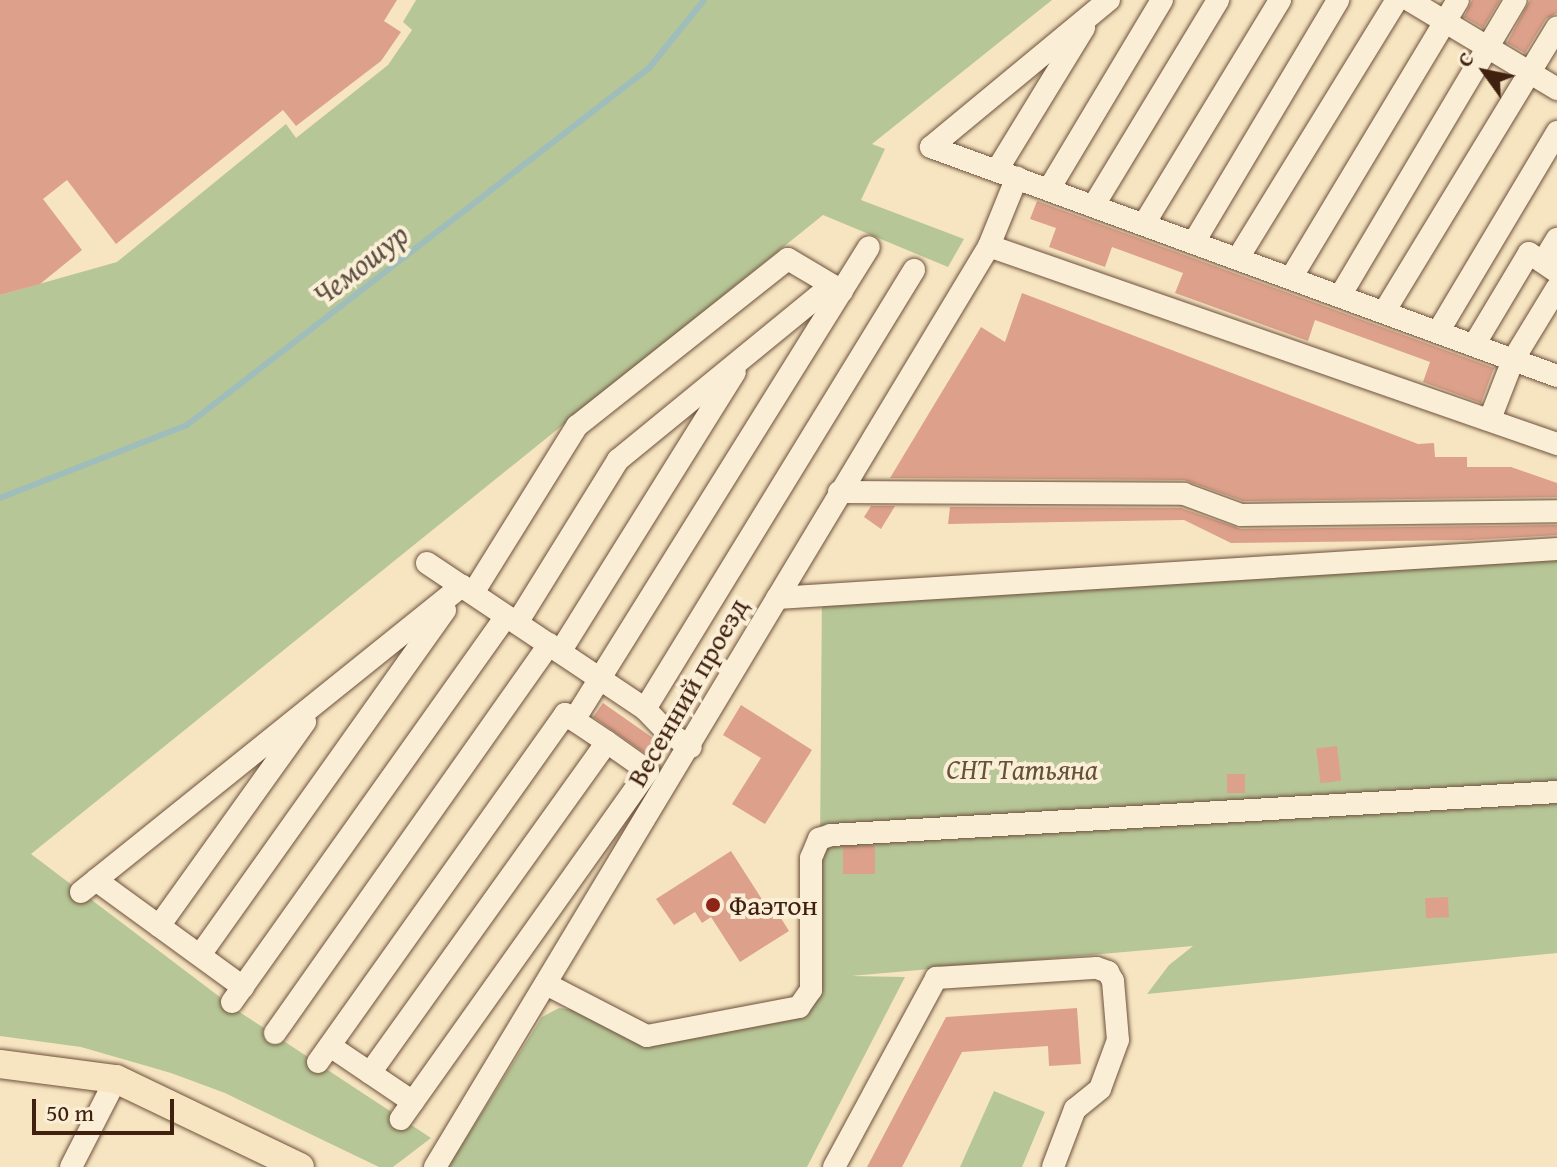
<!DOCTYPE html>
<html>
<head>
<meta charset="utf-8">
<style>
  body { margin:0 }
  #map { position:relative; width:1557px; height:1167px; overflow:hidden; background:#f7e5c1; font-family:"Gentium Book Plus",serif }
  div>[style] { position:absolute }
  [style*='--x'] { left:calc(var(--x)*1px); top:calc(var(--y)*1px); width:calc(var(--w)*1px); rotate:calc(var(--a)*1deg) }
  .green>* { inset:0; background:#b7c697 }
  .stream>* { height:6px; margin:-3px; padding:0 3px; transform-origin:3px; border-radius:3px; background:#9fbdba }
  .building>* { inset:0; background:#dda18b; transform-origin:0 0 }
  .roads { filter:drop-shadow(0 0 2px #6e513c) drop-shadow(0 0 2px #6e513c) }
  .minor>* { height:22px; margin:-11px; padding:0 11px; transform-origin:11px; border-radius:11px; background:#faeed7 }
  .major>* { height:28px; margin:-14px; padding:0 14px; transform-origin:14px; border-radius:14px; background:#f7e5c1 }
  .dots>* { width:22px; height:22px; translate:-50% -50%; box-sizing:border-box; border:4px solid #faeed7; border-radius:50% }
  span { translate:-50% -50%; white-space:nowrap; text-align:center; line-height:1.15; -webkit-text-stroke:8px #faeed7; paint-order:stroke }
  .street-label { font-size:28px; color:#40200f }
  .park-label { font-size:28px; color:#645238; font-style:italic }
  .poi-label { font-size:28px; color:#40200f }
  .left { translate:0 -50%; text-align:left }
  .water-label { font-size:30px; color:#5c4f42; font-style:italic }
  .north { position:absolute; left:1445px; top:32px; width:80px; height:80px; -webkit-text-stroke:6px #faeed7; paint-order:stroke; rotate:303deg; font-size:22px; font-weight:700; line-height:32px; text-align:center; color:#40200f }
  .north::after { content:''; display:block; margin:auto; width:28px; height:36px; background:#40200f; clip-path:polygon(50% 0,100% 100%,50% 72%,0 100%) }
  .scale { position:absolute; left:32px; top:1099px; width:142px; height:36px; box-sizing:border-box; border:4px solid #40200f; border-top:0; padding-left:10px; font-size:24px; line-height:28px; white-space:nowrap; color:#40200f; -webkit-text-stroke:6px #faeed7; paint-order:stroke }
</style>
</head>
<body>
<div id="map">
  <div class="green">
    <i style="clip-path:polygon(416px 0,1052px 0,872px 144px,885px 149px,861px 200px,964px 239px,948px 267px,823px 215px,31px 854px,241px 1013px,431px 1138px,393px 1167px,379px 1167px,225px 1093px,171px 1073px,81px 1047px,0 1036px,0 295px,117px 262px,286px 124px,296px 138px,388px 65px,412px 30px,403px 22px)"></i>
    <i style="clip-path:polygon(1557px 547px,1557px 953px,1147px 994px,1169px 965px,1193px 946px,851px 976px,905px 977px,807px 1167px,448px 1167px,542px 1017px,559px 1008px,583px 1011px,638px 1039px,776px 1019px,819px 977px,822px 588px)"></i>
    <i style="clip-path:polygon(994px 1091px,1045px 1112px,1022px 1167px,960px 1167px)"></i>
  </div>
  <div class="stream">
    <i style="--x:0;--y:498;--w:201;--a:-21.3"></i>
    <i style="--x:187;--y:425;--w:584;--a:-37.69"></i>
    <i style="--x:649;--y:68;--w:87;--a:-51"></i>
  </div>
  <div class="building">
    <i style="clip-path:polygon(0 0,397px 0,384px 21px,401px 32px,381px 61px,296px 126px,283px 110px,116px 244px,67px 180px,43px 199px,82px 250px,40px 284px,0 295px)"></i>
    <i style="clip-path:polygon(1472px 0,1500px 0,1483px 28px,1464px 17px)"></i>
    <i style="clip-path:polygon(1530px 0,1557px 0,1557px 13px,1546px 19px,1525px 53px,1507px 43px)"></i>
    <i style="clip-path:polygon(1037px 201px,1494px 368px,1481px 403px,1423px 382px,1430px 362px,1315px 320px,1308px 341px,1175px 293px,1183px 273px,1112px 247px,1105px 267px,1049px 247px,1056px 228px,1030px 219px)"></i>
    <i style="clip-path:polygon(1022px 293px,1418px 444px,1434px 443px,1435px 457px,1467px 457px,1467px 467px,1511px 467px,1557px 483px,1557px 497px,1243px 501px,1184px 480px,890px 478px,981px 327px,1005px 342px)"></i>
    <i style="clip-path:polygon(871px 506px,895px 506px,881px 529px,864px 517px)"></i>
    <i style="clip-path:polygon(950px 507px,1181px 508px,1241px 529px,1557px 525px,1557px 535px,1471px 540px,1231px 543px,1184px 520px,948px 524px)"></i>
    <i style="left:603px;top:703px;width:64px;height:17px;rotate:35deg"></i>
    <i style="clip-path:polygon(741px 705px,812px 750px,765px 824px,732px 804px,761px 758px,723px 735px)"></i>
    <i style="left:1337px;top:746px;width:35px;height:21px;rotate:83deg"></i>
    <i style="left:1227px;top:774px;width:18px;height:19px"></i>
    <i style="left:875px;top:846px;width:28px;height:32px;rotate:90deg"></i>
    <i style="clip-path:polygon(731px 851px,774px 918px,779px 915px,789px 931px,740px 962px,711px 917px,702px 923px,695px 912px,674px 925px,656px 899px)"></i>
    <i style="left:1448px;top:897px;width:20px;height:23px;rotate:87deg"></i>
    <i style="clip-path:polygon(1077px 1008px,1081px 1064px,1049px 1066px,1048px 1046px,962px 1052px,902px 1167px,867px 1167px,946px 1017px)"></i>
  </div>
  <div class="roads">
    <div class="minor">
      <i style="--x:1409;--y:0;--w:173;--a:31"></i>
      <i style="--x:931;--y:147;--w:667;--a:20.09"></i>
      <i style="--x:931;--y:147;--w:231;--a:-39.6"></i>
      <i style="--x:997;--y:170;--w:167;--a:-58.5"></i>
      <i style="--x:1049;--y:189;--w:220;--a:-59.1"></i>
      <i style="--x:1094;--y:205;--w:240;--a:-58.8"></i>
      <i style="--x:1144;--y:224;--w:262;--a:-58.7"></i>
      <i style="--x:1194;--y:242;--w:282;--a:-59.2"></i>
      <i style="--x:989;--y:246;--w:602;--a:19.22"></i>
      <i style="--x:1238;--y:258;--w:303;--a:-58.4"></i>
      <i style="--x:1543;--y:262;--w:27;--a:-59"></i>
      <i style="--x:1291;--y:278;--w:324;--a:-59"></i>
      <i style="--x:1340;--y:296;--w:344;--a:-59.3"></i>
      <i style="--x:1384;--y:312;--w:333;--a:-58.7"></i>
      <i style="--x:1438;--y:332;--w:233;--a:-59.2"></i>
      <i style="--x:1474;--y:345;--w:107;--a:-59.1"></i>
      <i style="--x:1529;--y:253;--w:34;--a:34"></i>
      <i style="--x:1490;--y:419;--w:63;--a:-68.7"></i>
      <i style="--x:1513;--y:360;--w:84;--a:-58.6"></i>
      <i style="--x:839;--y:492;--w:345;--a:0.3"></i>
      <i style="--x:1184;--y:494;--w:61;--a:20.2"></i>
      <i style="--x:1241;--y:515;--w:316;--a:-0.7"></i>
      <i style="--x:427;--y:563;--w:262;--a:33.8"></i>
      <i style="--x:645;--y:709;--w:32;--a:46"></i>
      <i style="--x:667;--y:732;--w:28;--a:32"></i>
      <i style="--x:473;--y:593;--w:197;--a:-58.1"></i>
      <i style="--x:577;--y:426;--w:269;--a:-38.4"></i>
      <i style="--x:788;--y:259;--w:63;--a:30.7"></i>
      <i style="--x:777;--y:598;--w:782;--a:-3.59"></i>
      <i style="--x:517;--y:623;--w:192;--a:-58.2"></i>
      <i style="--x:618;--y:460;--w:276;--a:-39.3"></i>
      <i style="--x:560;--y:652;--w:330;--a:-58"></i>
      <i style="--x:645;--y:709;--w:515;--a:-58.5"></i>
      <i style="--x:574;--y:720;--w:557;--a:-58.05"></i>
      <i style="--x:96;--y:880;--w:182;--a:36.1"></i>
      <i style="--x:81;--y:892;--w:489;--a:-38.8"></i>
      <i style="--x:159;--y:926;--w:251;--a:-54.4"></i>
      <i style="--x:200;--y:955;--w:423;--a:-54.6"></i>
      <i style="--x:548;--y:985;--w:111;--a:27.3"></i>
      <i style="--x:647;--y:1036;--w:155;--a:-10.8"></i>
      <i style="--x:799;--y:1007;--w:21;--a:-55"></i>
      <i style="--x:811;--y:990;--w:132;--a:-90"></i>
      <i style="--x:811;--y:858;--w:21;--a:-67"></i>
      <i style="--x:819;--y:839;--w:13;--a:-18"></i>
      <i style="--x:831;--y:835;--w:727;--a:-3.39"></i>
      <i style="--x:232;--y:1002;--w:473;--a:-54.6"></i>
      <i style="--x:275;--y:1033;--w:476;--a:-54.8"></i>
      <i style="--x:330;--y:1046;--w:100;--a:34"></i>
      <i style="--x:318;--y:1062;--w:427;--a:-54.6"></i>
      <i style="--x:565;--y:714;--w:50;--a:33.7"></i>
      <i style="--x:607;--y:742;--w:50;--a:35.3"></i>
      <i style="--x:648;--y:771;--w:427;--a:125.4"></i>
      <i style="--x:370;--y:1073;--w:407;--a:-54.4"></i>
      <i style="--x:71;--y:1167;--w:99;--a:-62.9"></i>
      <i style="--x:435;--y:1167;--w:1075;--a:-58.97"></i>
      <i style="--x:989;--y:246;--w:74;--a:-67.9"></i>
      <i style="--x:834;--y:1167;--w:215;--a:-61.6"></i>
      <i style="--x:936;--y:978;--w:161;--a:-3.6"></i>
      <i style="--x:1097;--y:968;--w:12;--a:20"></i>
      <i style="--x:1108;--y:972;--w:10;--a:61"></i>
      <i style="--x:1113;--y:981;--w:59;--a:85.2"></i>
      <i style="--x:1118;--y:1040;--w:52;--a:110.2"></i>
      <i style="--x:1100;--y:1089;--w:32;--a:141"></i>
      <i style="--x:1075;--y:1109;--w:62;--a:110.8"></i>
    </div>
    <div class="major">
      <i style="--x:0;--y:1064;--w:117;--a:7.4"></i>
      <i style="--x:116;--y:1079;--w:204;--a:25.6"></i>
    </div>
  </div>
  <div class="dots">
    <i style="left:713px;top:905px;background:#8f2418"></i>
  </div>
  <div class="street-label">
    <span style="left:687px;top:692px;rotate:-60deg">Весенний проезд</span>
  </div>
  <div class="park-label">
    <span style="left:1022px;top:769px">СНТ Татьяна</span>
  </div>
  <div class="poi-label">
    <span class="left" style="left:729px;top:905px">Фаэтон</span>
  </div>
  <div class="water-label">
    <span style="left:360px;top:264px;rotate:-38deg">Чемошур</span>
  </div>
  <div class="north">С</div>
  <div class="scale">50 m</div>
</div>
</body>
</html>
